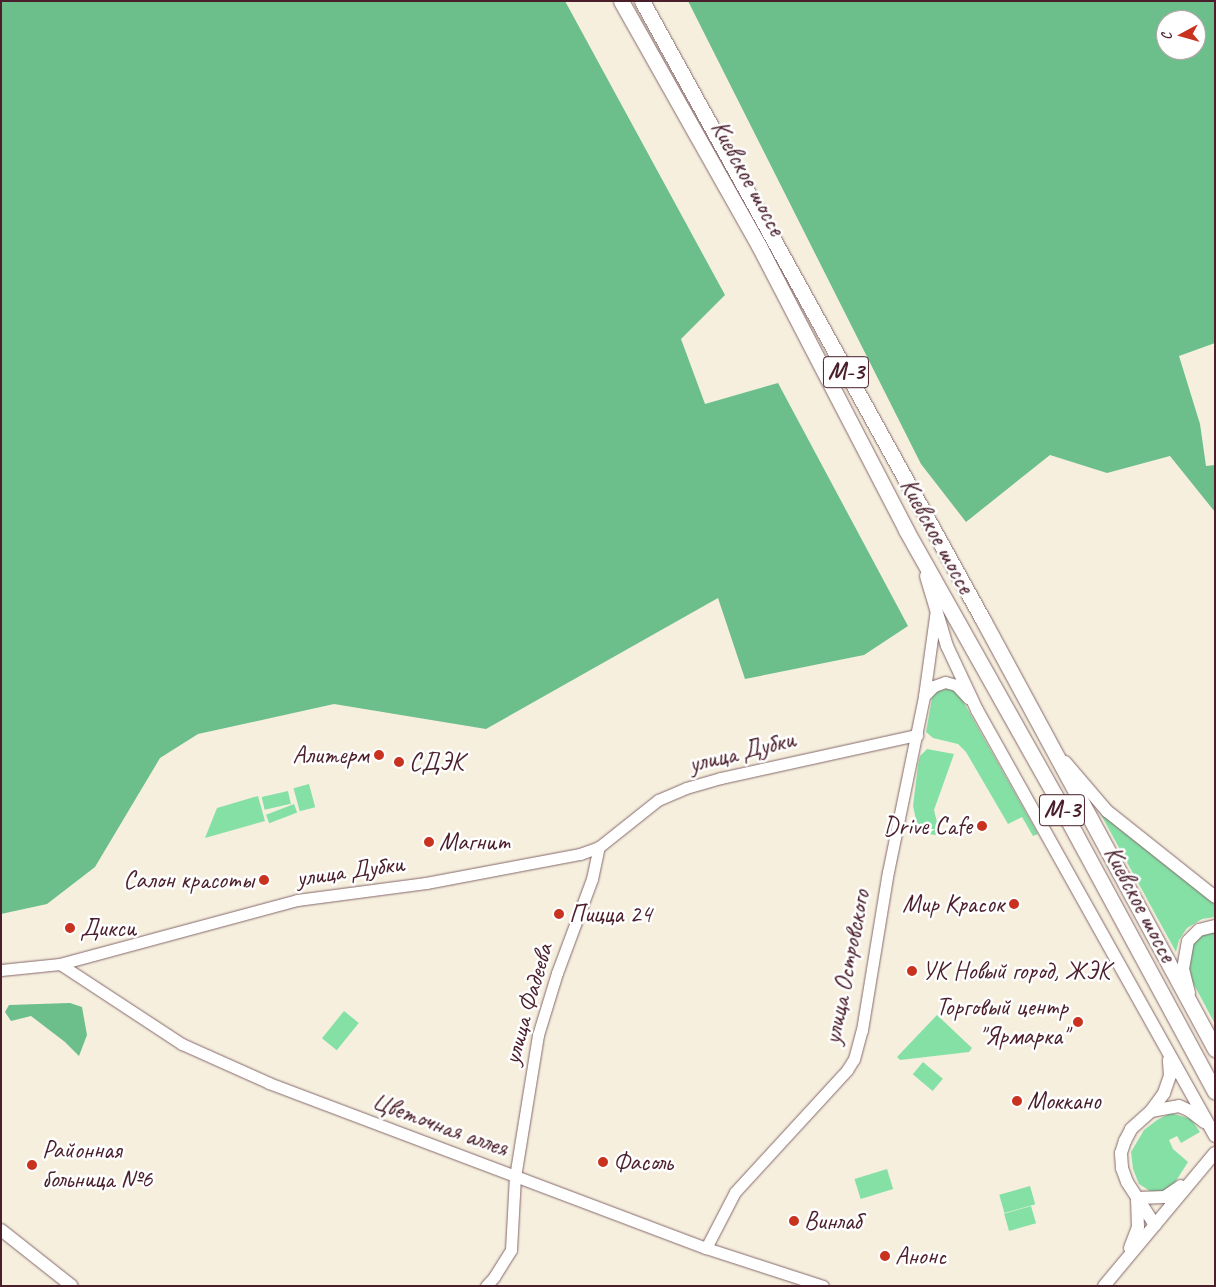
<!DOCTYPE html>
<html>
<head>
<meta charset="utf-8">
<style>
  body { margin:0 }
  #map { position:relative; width:1216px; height:1287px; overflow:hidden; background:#f6efde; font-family:Caveat,sans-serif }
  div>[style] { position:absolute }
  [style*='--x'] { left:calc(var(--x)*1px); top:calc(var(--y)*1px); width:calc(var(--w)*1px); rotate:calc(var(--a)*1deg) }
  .green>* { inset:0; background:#85e0a6; transform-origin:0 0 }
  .forest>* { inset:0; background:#6cbe8b }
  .roads { filter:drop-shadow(0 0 1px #86686a) drop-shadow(0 0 1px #86686a) }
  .tertiary>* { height:11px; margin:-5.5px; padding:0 5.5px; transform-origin:5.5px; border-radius:5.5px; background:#fff }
  .secondary>* { height:12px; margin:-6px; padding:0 6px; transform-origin:6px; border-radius:6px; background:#fff }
  .trunk>* { height:15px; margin:-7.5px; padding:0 7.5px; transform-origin:7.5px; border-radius:7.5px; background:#fff }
  .dots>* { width:14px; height:14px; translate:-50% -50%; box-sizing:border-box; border:2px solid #fff; border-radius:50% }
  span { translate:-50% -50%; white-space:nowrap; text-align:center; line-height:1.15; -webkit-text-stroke:5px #fff; paint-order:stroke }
  .shield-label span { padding:1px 4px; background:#fff; border:1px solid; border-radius:4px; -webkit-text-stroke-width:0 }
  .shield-label { font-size:24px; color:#4a1f2b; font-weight:700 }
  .street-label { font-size:25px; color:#4a1f2b }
  .poi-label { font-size:25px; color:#4a1f2b }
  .right { translate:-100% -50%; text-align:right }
  .left { translate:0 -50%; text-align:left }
  .frame { position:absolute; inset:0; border:2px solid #4a1f2b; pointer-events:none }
  .north { position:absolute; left:1156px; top:10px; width:50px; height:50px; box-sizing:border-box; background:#fff; border:1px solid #b7a5aa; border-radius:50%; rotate:264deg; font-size:14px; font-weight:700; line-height:20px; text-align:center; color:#4a1f2b }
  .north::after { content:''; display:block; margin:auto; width:18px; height:22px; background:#c8321e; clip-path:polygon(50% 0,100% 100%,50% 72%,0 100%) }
</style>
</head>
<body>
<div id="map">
  <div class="green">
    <i style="clip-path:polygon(949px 688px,955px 690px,963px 701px,1038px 834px,1033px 836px,1022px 817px,1008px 824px,966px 752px,958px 744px,933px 738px,926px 732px,932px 698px,936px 692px)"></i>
    <i style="clip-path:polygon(927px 749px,954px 754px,934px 810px,938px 826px,936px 835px,928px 834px,917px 824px,913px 806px,918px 765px,920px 756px)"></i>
    <i style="left:309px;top:784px;width:24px;height:16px;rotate:75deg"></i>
    <i style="left:288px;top:791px;width:13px;height:27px;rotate:77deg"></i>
    <i style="clip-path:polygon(258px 796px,265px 821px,205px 838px,217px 808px)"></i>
    <i style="left:294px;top:804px;width:9px;height:30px;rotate:69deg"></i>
    <i style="clip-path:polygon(1099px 811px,1215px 904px,1215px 917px,1202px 919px,1187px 928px,1179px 940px,1176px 952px)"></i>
    <i style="clip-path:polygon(1215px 931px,1215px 1024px,1191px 979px,1188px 969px,1191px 944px,1202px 935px)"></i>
    <i style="left:344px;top:1011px;width:19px;height:35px;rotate:39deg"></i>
    <i style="clip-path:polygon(937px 1015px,972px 1048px,969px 1052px,900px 1060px,897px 1057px)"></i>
    <i style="left:923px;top:1062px;width:26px;height:16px;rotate:40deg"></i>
    <i style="clip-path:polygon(1171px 1113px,1191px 1119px,1200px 1132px,1181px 1143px,1177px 1136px,1169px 1140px,1173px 1149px,1188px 1162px,1174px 1184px,1162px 1192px,1153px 1193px,1139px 1184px,1133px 1169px,1131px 1152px,1144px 1130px,1157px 1120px)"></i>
    <i style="left:887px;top:1169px;width:21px;height:34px;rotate:73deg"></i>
    <i style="left:1030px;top:1186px;width:19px;height:32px;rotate:74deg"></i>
    <i style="left:1031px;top:1206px;width:18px;height:28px;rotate:74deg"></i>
  </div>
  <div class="forest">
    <i style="clip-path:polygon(1px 1px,565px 1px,725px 295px,681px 339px,705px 404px,778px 383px,908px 626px,864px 655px,745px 679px,718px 598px,486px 729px,334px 704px,198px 734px,160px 758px,95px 867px,47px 904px,1px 914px)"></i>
    <i style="clip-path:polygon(evenodd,688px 1px,1215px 1px,1215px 343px,1179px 356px,1200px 424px,1206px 466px,1215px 465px,1215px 512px,1170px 456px,1107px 473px,1050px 455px,966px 522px,921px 464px,688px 1px,1166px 20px,1196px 20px,1196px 50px,1166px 50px,1166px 20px)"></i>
    <i style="clip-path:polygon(70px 1003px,82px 1007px,87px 1035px,79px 1056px,65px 1042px,31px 1016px,11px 1021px,5px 1012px,9px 1005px)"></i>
  </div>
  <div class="roads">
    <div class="tertiary">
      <i style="--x:924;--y:696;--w:14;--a:-45"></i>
      <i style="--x:934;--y:686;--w:12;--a:-20"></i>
      <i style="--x:945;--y:682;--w:11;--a:15"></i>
      <i style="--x:956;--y:685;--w:18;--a:47"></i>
      <i style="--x:60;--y:964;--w:146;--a:33.3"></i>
      <i style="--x:182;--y:1044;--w:95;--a:24.1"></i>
      <i style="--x:269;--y:1083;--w:467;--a:20.7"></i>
      <i style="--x:706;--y:1248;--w:123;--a:18"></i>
      <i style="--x:1;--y:970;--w:59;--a:-5.8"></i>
      <i style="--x:60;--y:964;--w:245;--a:-15.1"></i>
      <i style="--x:297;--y:900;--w:130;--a:-7.5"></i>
      <i style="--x:426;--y:883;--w:157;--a:-10.7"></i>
      <i style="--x:580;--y:854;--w:20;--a:-20"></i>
      <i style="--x:599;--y:847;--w:75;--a:-38.5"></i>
      <i style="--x:658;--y:800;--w:30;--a:-23"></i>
      <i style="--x:686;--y:788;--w:36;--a:-16"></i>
      <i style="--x:721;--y:778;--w:201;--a:-12.4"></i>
      <i style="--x:706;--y:1248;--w:63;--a:-62.6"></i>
      <i style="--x:735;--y:1192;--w:166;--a:-47.4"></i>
      <i style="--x:847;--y:1070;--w:13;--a:-58"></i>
      <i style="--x:854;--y:1059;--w:30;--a:-75"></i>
      <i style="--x:862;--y:1030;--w:160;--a:-80.7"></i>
      <i style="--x:888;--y:872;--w:180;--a:-78.4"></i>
      <i style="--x:924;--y:696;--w:88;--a:-82.1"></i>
      <i style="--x:486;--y:1286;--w:12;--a:-48"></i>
      <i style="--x:494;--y:1277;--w:32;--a:-58"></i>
      <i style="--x:511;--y:1250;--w:73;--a:-86.9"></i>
      <i style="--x:515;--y:1177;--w:144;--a:-80.8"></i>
      <i style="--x:538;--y:1035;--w:65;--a:-73"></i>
      <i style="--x:557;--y:973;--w:100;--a:-69.6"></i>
      <i style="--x:592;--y:879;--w:33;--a:-78"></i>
    </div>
    <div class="secondary">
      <i style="--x:926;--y:576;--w:73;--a:73.3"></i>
      <i style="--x:947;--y:646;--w:71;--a:64.9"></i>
      <i style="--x:977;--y:710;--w:488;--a:60.8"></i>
      <i style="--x:1065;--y:762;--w:65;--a:49.4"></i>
      <i style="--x:1107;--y:811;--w:138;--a:38.5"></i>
      <i style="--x:1189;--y:993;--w:25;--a:-104"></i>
      <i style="--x:1183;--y:969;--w:28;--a:-80"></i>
      <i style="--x:1188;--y:941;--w:16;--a:-45"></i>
      <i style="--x:1199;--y:930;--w:16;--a:-14"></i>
      <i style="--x:1151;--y:1111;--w:28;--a:-10"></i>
      <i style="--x:1179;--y:1106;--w:12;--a:24"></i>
      <i style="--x:1190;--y:1111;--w:18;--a:38"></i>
      <i style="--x:1137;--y:1198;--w:28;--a:-2"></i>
      <i style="--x:1165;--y:1197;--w:19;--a:-35"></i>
      <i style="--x:1155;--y:1225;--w:51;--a:-123.1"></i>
      <i style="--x:1127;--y:1182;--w:15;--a:-110"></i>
      <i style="--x:1122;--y:1168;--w:15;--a:-94"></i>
      <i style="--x:1121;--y:1153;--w:13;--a:-72"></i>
      <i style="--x:1125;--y:1141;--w:13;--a:-63"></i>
      <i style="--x:1131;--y:1129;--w:27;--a:-42"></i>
      <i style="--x:1151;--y:1111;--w:22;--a:-54"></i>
      <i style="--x:1164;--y:1093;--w:18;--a:-71"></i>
      <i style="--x:1170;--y:1076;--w:16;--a:-94"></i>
      <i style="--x:1;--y:1230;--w:90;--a:38.3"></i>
      <i style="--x:1130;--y:1248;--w:22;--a:-69"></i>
      <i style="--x:1138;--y:1227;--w:28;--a:-92"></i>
      <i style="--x:1104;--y:1286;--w:173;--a:-50.2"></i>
    </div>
    <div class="trunk">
      <i style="--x:621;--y:1;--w:281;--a:60.6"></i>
      <i style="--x:759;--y:246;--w:320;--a:62.6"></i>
      <i style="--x:906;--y:530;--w:305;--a:60.7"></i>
      <i style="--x:1055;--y:796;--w:336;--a:61.6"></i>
      <i style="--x:642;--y:1;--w:707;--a:61.15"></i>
      <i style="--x:983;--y:620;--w:488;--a:61.6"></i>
    </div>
  </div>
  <div class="dots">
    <i style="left:379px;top:755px;background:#c8321e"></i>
    <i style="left:399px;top:762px;background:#c8321e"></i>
    <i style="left:982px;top:826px;background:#c8321e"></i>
    <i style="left:429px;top:842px;background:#c8321e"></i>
    <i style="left:264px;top:880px;background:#c8321e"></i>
    <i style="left:1014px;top:904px;background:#c8321e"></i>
    <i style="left:559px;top:914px;background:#c8321e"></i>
    <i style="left:70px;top:928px;background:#c8321e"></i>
    <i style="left:912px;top:971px;background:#c8321e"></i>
    <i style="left:1078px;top:1022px;background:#c8321e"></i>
    <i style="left:1017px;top:1101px;background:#c8321e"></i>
    <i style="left:603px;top:1162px;background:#c8321e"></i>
    <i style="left:32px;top:1165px;background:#c8321e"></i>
    <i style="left:794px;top:1221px;background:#c8321e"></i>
    <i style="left:885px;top:1256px;background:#c8321e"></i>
  </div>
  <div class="shield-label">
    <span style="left:846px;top:372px">М-3</span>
    <span style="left:1062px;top:810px">М-3</span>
  </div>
  <div class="street-label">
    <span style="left:748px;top:178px;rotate:61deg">Киевское шоссе</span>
    <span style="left:937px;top:536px;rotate:61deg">Киевское шоссе</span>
    <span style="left:742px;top:752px;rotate:-14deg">улица Дубки</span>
    <span style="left:350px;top:871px;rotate:-8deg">улица Дубки</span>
    <span style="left:1140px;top:904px;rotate:62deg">Киевское шоссе</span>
    <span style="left:847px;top:967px;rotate:-79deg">улица Островского</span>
    <span style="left:528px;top:1004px;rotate:-74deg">улица Фадеева</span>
    <span style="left:440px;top:1125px;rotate:20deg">Цветочная аллея</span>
  </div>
  <div class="poi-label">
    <span class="right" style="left:369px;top:755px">Алитерм</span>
    <span class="left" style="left:409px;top:762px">СДЭК</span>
    <span class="right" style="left:972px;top:826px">Drive Cafe</span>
    <span class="left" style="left:439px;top:842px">Магнит</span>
    <span class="right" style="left:254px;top:880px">Салон красоты</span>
    <span class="right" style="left:1004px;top:904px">Мир Красок</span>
    <span class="left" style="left:569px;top:914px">Пицца 24</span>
    <span class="left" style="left:80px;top:928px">Дикси</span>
    <span class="left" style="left:922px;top:971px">УК Новый город, ЖЭК</span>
    <span class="right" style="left:1068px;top:1022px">Торговый центр<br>"Ярмарка"</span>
    <span class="left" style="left:1027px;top:1101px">Моккано</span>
    <span class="left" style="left:42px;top:1165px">Районная<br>больница №6</span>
    <span class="left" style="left:613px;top:1162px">Фасоль</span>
    <span class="left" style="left:804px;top:1221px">Винлаб</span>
    <span class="left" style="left:895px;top:1256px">Анонс</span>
  </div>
  <div class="frame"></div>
  <div class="north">С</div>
</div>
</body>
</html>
